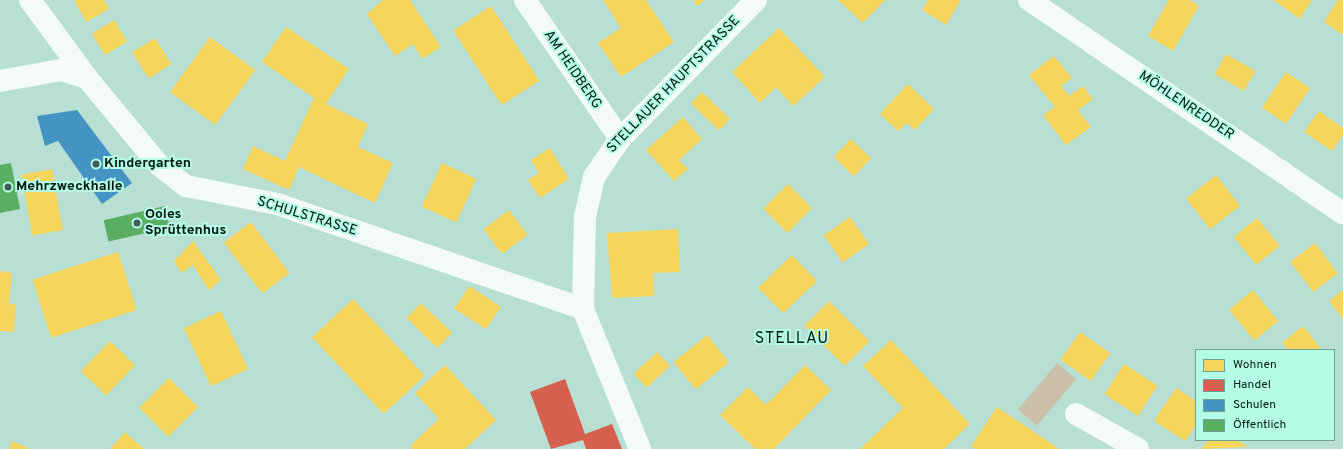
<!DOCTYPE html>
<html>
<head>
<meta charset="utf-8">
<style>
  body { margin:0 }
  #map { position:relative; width:1343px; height:449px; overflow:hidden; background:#b8dfd4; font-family:Overpass,sans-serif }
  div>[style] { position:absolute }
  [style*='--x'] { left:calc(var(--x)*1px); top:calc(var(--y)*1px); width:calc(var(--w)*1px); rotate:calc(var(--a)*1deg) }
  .green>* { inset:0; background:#cbc1aa; transform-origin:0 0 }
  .homes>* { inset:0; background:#f6d55c; transform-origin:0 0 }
  .shops>* { inset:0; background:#d6604d }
  .schools>* { inset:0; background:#4393c3 }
  .public>* { inset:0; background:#5aae61; transform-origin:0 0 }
  .minor>* { height:22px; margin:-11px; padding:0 11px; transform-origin:11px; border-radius:11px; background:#f4faf9 }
  .dots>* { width:11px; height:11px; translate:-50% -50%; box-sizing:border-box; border:2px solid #b5fce7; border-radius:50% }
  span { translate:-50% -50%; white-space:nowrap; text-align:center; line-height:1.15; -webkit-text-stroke:4px #b5fce7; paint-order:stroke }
  .street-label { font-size:14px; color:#001912 }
  .poi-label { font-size:14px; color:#001912; font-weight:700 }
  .left { translate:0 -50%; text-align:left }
  .quarter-label { font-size:16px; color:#001912; letter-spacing:1px }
  .legend { position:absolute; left:1195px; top:349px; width:140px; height:92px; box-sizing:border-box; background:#b5fce7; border:1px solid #6da192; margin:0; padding:5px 7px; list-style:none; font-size:12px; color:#001912 }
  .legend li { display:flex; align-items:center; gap:8px; height:20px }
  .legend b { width:20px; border:1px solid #6da192 }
</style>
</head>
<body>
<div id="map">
  <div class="green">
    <i style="left:1057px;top:363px;width:25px;height:61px;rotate:40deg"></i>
  </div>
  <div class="homes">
    <i style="clip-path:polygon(74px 0,104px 0,109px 9px,86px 22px)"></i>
    <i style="clip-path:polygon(383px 0,410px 0,441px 47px,422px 59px,413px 44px,395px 56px,367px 14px)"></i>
    <i style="clip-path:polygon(603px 0,646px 0,674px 42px,621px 77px,598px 43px,621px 28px)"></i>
    <i style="clip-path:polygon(693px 0,705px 0,697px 6px)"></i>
    <i style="clip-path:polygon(838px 0,885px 0,863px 23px)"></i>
    <i style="clip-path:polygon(928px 0,961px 0,946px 25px,922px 10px)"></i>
    <i style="clip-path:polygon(1169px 0,1190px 0,1199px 6px,1173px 51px,1148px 36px)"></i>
    <i style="clip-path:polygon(1273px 0,1312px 0,1300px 19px)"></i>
    <i style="clip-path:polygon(1338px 0,1343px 0,1343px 35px,1324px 22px)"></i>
    <i style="left:491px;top:6px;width:89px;height:45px;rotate:57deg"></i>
    <i style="left:114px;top:20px;width:25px;height:26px;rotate:58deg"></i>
    <i style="clip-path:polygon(286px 27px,349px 69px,326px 104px,368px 124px,358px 147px,393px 163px,375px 203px,299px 167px,289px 190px,243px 169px,253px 146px,285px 161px,314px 98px,262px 62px)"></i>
    <i style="clip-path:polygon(779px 28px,825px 77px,793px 106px,776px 87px,760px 103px,732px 72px)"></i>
    <i style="left:210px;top:37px;width:56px;height:68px;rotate:36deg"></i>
    <i style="left:155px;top:38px;width:31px;height:27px;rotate:58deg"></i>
    <i style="left:1226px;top:54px;width:34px;height:23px;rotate:30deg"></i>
    <i style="clip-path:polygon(1054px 56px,1072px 78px,1061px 86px,1069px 96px,1083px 86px,1093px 99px,1078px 110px,1091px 127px,1066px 145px,1043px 115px,1055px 107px,1029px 75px)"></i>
    <i style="left:1286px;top:72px;width:29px;height:43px;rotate:34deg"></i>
    <i style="clip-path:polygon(908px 84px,934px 109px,915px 130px,907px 123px,898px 131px,880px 114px)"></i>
    <i style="left:702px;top:92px;width:39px;height:16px;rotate:44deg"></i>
    <i style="clip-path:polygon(1319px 111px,1343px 128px,1343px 135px,1332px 151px,1304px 132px)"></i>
    <i style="clip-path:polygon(683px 117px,702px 139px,679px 160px,688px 169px,674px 181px,646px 150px)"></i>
    <i style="left:851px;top:139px;width:28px;height:25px;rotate:44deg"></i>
    <i style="clip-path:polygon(550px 148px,569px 179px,540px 198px,528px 180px,539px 173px,531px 160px)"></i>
    <i style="left:442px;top:163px;width:38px;height:48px;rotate:25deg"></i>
    <i style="left:52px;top:169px;width:62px;height:31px;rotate:80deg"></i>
    <i style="left:1216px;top:175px;width:39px;height:38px;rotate:52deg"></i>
    <i style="left:788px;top:184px;width:34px;height:35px;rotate:45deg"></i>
    <i style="left:509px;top:210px;width:31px;height:32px;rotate:53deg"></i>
    <i style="left:850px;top:217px;width:33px;height:32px;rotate:55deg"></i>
    <i style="left:1257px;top:218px;width:36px;height:30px;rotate:51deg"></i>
    <i style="left:251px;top:222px;width:64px;height:34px;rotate:53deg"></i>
    <i style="clip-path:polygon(678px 229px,680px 272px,653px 273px,654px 296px,612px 298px,607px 233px)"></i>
    <i style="clip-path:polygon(193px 241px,221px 280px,209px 290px,193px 265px,181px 273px,174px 261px)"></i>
    <i style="left:1315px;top:243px;width:38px;height:31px;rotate:53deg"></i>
    <i style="left:118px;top:252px;width:61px;height:90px;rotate:72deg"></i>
    <i style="left:792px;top:255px;width:36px;height:47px;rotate:46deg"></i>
    <i style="clip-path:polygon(0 271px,12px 273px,9px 304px,16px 304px,14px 332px,0 331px)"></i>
    <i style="left:469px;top:286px;width:38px;height:27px;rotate:33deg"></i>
    <i style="left:1253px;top:290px;width:40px;height:31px;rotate:51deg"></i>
    <i style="clip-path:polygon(1343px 290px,1343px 319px,1329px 301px)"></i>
    <i style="left:353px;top:299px;width:105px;height:56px;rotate:47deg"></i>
    <i style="left:829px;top:301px;width:57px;height:35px;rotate:45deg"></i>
    <i style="left:421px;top:303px;width:43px;height:21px;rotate:44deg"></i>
    <i style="left:221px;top:311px;width:64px;height:41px;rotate:65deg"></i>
    <i style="clip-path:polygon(1303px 326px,1322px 350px,1288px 350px,1282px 343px)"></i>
    <i style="left:1080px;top:332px;width:37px;height:34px;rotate:35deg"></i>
    <i style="left:707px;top:335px;width:35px;height:43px;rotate:51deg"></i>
    <i style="clip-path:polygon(891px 340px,970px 424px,944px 449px,860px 449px,903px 408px,863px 366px)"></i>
    <i style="left:110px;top:341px;width:35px;height:42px;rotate:44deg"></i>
    <i style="left:657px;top:352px;width:19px;height:32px;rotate:47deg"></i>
    <i style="left:1124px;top:364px;width:40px;height:36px;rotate:33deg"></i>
    <i style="clip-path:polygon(445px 365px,496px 420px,465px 449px,412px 449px,410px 446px,439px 419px,415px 393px)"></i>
    <i style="clip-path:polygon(805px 365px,831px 390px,774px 449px,755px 449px,720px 415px,748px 387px,766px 405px)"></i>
    <i style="left:169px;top:378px;width:41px;height:42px;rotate:45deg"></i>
    <i style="clip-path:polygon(1176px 388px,1196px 401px,1196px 425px,1185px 441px,1154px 421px)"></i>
    <i style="clip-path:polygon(997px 407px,1059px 449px,975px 449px,971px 446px)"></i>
    <i style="clip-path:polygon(125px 432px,144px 449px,110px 449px)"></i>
    <i style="clip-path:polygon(1208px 440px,1237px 440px,1248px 447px,1202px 449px)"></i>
    <i style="clip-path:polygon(12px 441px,30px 449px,9px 449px)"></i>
  </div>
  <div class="shops">
    <i style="clip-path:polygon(565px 379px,585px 434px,612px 424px,622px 449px,586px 449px,583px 440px,551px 449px,530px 392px)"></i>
  </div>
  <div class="schools">
    <i style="clip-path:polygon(77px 110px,132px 183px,102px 204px,58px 141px,45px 146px,37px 116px)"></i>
  </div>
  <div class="public">
    <i style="clip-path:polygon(11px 163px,20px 209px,0 213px,0 165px)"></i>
    <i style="left:165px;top:206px;width:22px;height:63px;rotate:77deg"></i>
  </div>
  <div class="minor">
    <i style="--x:30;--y:0;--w:97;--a:53.8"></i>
    <i style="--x:525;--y:0;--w:168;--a:55.6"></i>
    <i style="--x:1029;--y:0;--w:379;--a:34.2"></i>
    <i style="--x:0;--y:81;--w:63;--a:-10.1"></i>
    <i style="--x:62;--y:70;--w:26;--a:18"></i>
    <i style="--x:87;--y:78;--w:113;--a:50.4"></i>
    <i style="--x:159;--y:165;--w:34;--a:38"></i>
    <i style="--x:186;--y:186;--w:93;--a:11.2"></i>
    <i style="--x:277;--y:204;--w:324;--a:18.9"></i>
    <i style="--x:1076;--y:414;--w:71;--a:29.4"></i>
    <i style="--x:640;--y:449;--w:151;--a:-112.2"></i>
    <i style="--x:583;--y:309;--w:92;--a:-88.8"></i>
    <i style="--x:585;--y:217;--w:41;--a:-77.3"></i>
    <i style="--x:594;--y:177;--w:46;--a:-55.6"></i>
    <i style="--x:620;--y:139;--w:194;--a:-45.6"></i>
  </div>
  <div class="dots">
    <i style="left:96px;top:164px;background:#405e56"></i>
    <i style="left:8px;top:187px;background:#405e56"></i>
    <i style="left:137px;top:223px;background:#405e56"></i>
  </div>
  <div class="street-label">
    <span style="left:572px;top:70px;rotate:56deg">AM HEIDBERG</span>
    <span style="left:674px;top:85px;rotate:-46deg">STELLAUER HAUPTSTRASSE</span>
    <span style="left:1186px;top:106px;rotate:34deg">MÖHLENREDDER</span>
    <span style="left:307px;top:217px;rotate:17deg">SCHULSTRASSE</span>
  </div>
  <div class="poi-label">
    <span class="left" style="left:104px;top:164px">Kindergarten</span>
    <span class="left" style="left:16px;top:187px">Mehrzweckhalle</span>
    <span class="left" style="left:145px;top:223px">Ooles<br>Sprüttenhus</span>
  </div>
  <div class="quarter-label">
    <span style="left:792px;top:339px">STELLAU</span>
  </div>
  <ul class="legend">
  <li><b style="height:11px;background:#f6d55c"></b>Wohnen</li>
  <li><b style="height:11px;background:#d6604d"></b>Handel</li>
  <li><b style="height:11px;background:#4393c3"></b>Schulen</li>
  <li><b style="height:11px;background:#5aae61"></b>Öffentlich</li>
  </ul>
</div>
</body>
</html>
